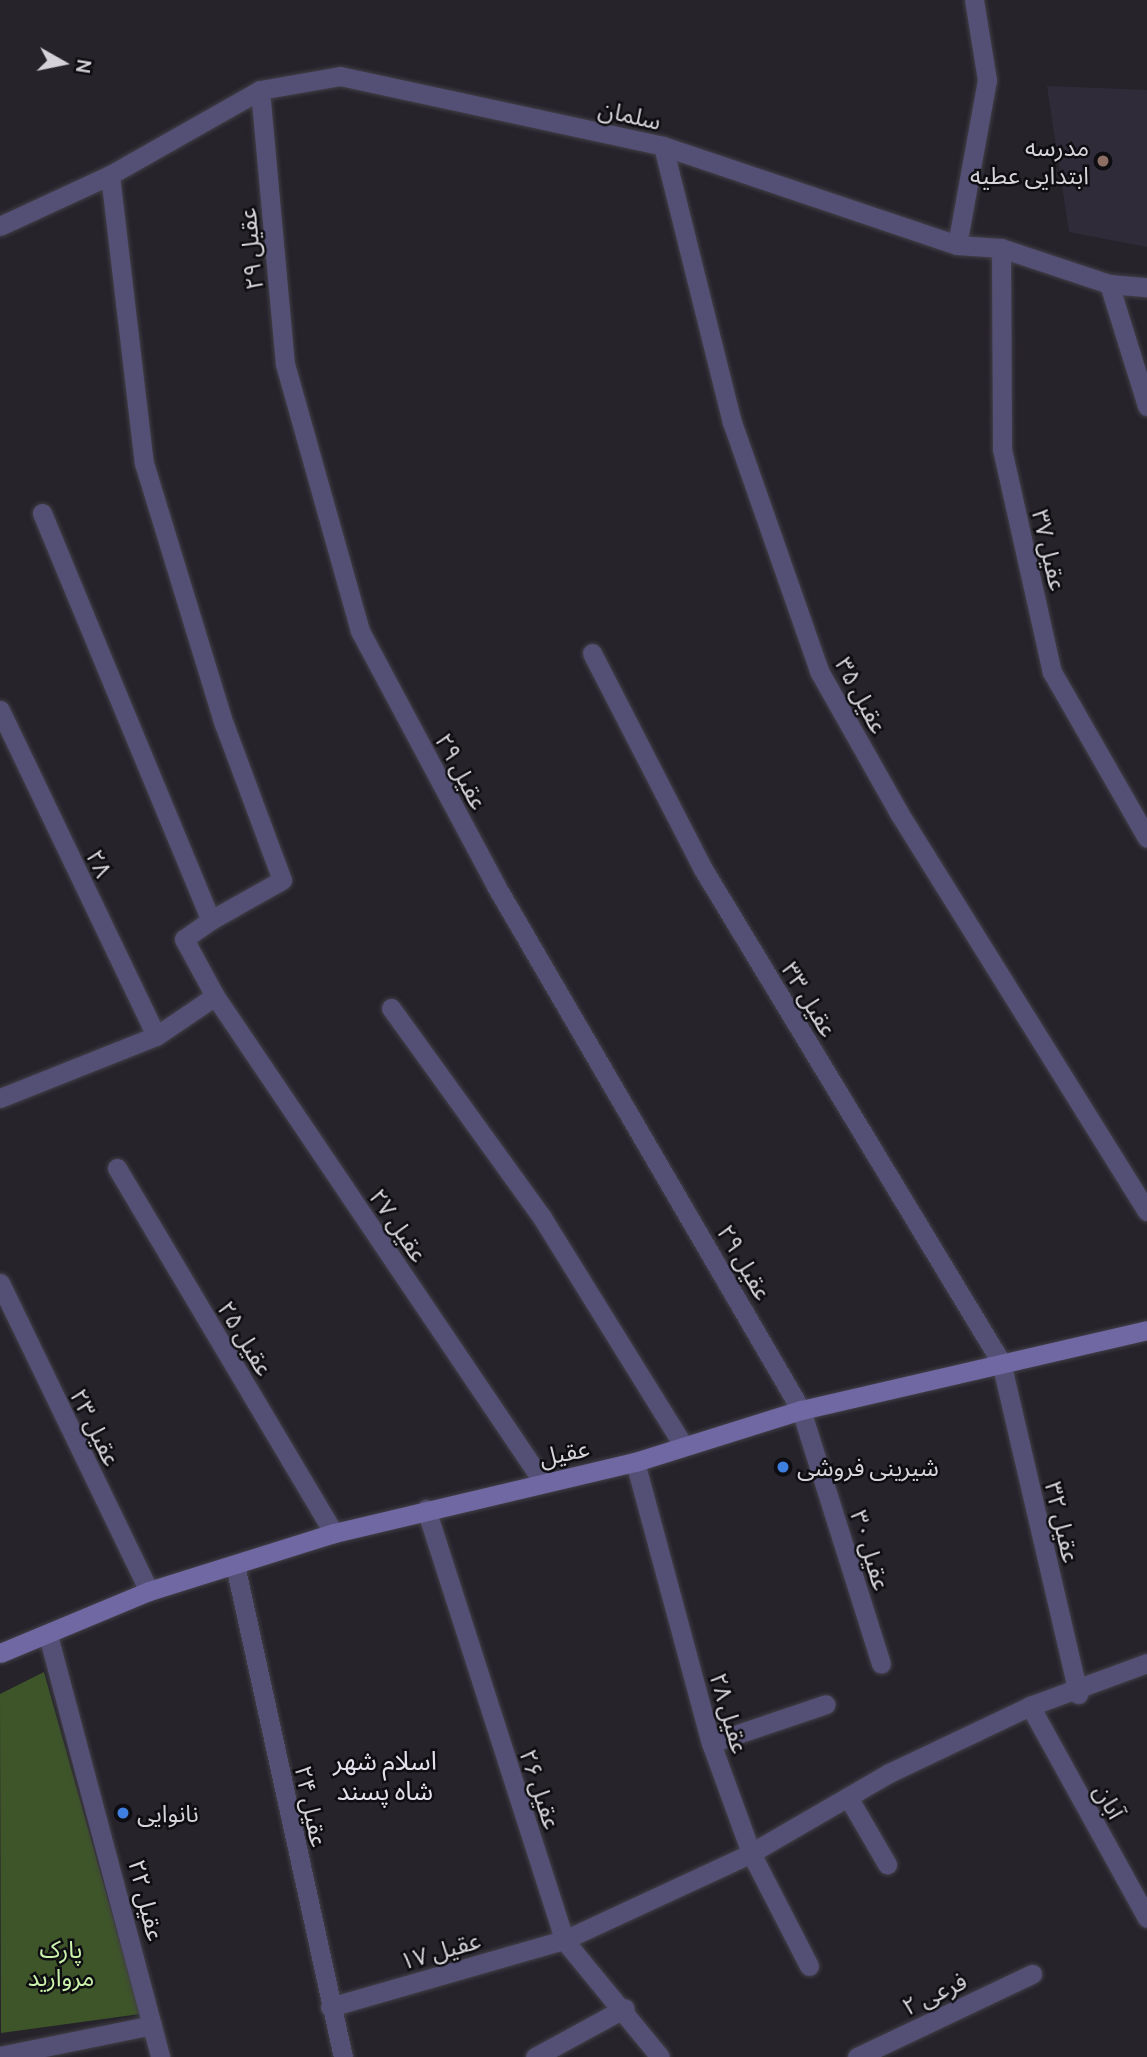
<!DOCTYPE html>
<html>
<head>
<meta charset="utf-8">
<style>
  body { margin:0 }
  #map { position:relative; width:1147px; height:2057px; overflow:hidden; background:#26232b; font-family:Manrope,"Noto Sans Arabic",sans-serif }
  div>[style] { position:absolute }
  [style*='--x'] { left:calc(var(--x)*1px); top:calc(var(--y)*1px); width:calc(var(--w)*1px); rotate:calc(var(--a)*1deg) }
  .built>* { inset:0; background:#302b39 }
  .green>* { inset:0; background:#3e552a }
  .roads { filter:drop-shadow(0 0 2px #423f47) drop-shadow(0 0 2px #423f47) }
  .minor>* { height:19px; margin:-9.5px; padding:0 9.5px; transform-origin:9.5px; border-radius:9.5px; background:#545075 }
  .secondary>* { height:19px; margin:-9.5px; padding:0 9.5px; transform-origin:9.5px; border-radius:9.5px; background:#6f68a2 }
  .dots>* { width:19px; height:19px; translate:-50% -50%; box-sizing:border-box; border:4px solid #0e0d11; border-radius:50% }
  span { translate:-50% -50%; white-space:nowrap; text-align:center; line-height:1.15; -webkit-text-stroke:5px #0e0d11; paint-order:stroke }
  .street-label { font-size:24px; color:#d5d3d9 }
  .poi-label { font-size:24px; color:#d5d3d9 }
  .right { translate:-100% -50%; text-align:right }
  .left { translate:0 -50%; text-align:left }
  .park-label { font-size:24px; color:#cbf3ac }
  .neighbourhood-label { font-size:26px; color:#e4e0ec }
  .north { position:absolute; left:28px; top:28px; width:70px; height:70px; -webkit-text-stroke:5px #0e0d11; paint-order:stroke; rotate:99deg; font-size:19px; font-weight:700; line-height:28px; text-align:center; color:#d5d3d9 }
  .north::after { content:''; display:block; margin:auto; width:24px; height:32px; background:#d5d3d9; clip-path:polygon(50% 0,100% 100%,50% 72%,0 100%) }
</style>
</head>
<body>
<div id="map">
  <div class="built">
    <i style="clip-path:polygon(1047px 86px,1147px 90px,1147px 247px,1069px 232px)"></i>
  </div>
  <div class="green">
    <i style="clip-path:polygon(44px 1672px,140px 2014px,1px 2033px,0 1694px)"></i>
  </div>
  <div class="roads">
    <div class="minor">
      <i style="--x:260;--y:90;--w:275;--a:84.8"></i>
      <i style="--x:285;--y:364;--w:277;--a:74.3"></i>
      <i style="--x:360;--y:631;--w:289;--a:61.9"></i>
      <i style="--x:496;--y:886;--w:606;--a:59.8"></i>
      <i style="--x:801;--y:1410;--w:266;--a:72.5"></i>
      <i style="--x:663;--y:146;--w:284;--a:76"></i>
      <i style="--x:732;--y:422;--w:264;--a:70.7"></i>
      <i style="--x:819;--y:671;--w:163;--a:60.6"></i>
      <i style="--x:899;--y:813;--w:469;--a:58.1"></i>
      <i style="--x:110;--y:175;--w:290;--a:83.3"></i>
      <i style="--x:144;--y:463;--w:273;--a:73"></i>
      <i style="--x:224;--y:724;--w:166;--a:69.6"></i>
      <i style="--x:282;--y:880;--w:81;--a:150.6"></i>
      <i style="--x:0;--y:226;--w:121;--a:-24.9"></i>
      <i style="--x:110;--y:175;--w:172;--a:-29.5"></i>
      <i style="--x:260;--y:90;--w:81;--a:-9.9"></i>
      <i style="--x:340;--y:76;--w:330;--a:12.2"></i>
      <i style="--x:663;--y:146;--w:310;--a:18.6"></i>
      <i style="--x:957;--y:245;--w:44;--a:3.9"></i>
      <i style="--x:1001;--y:248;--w:114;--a:18.4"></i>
      <i style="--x:1109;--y:284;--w:38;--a:5"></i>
      <i style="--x:957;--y:245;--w:168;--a:-79.7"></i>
      <i style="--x:987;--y:80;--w:81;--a:-99.2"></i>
      <i style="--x:1001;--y:248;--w:201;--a:89.7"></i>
      <i style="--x:1002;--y:449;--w:229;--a:77.4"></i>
      <i style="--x:1052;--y:672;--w:191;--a:60.2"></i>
      <i style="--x:1109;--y:284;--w:128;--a:72.7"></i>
      <i style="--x:42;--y:513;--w:441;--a:67.5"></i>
      <i style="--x:211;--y:920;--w:33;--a:145"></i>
      <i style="--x:184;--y:939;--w:65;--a:61.5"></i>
      <i style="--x:215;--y:996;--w:586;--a:55.98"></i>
      <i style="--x:592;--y:653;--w:243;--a:62.8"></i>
      <i style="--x:703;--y:869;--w:576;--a:58.85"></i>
      <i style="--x:1001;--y:1362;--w:341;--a:76.9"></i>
      <i style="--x:0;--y:710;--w:361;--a:64.4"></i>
      <i style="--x:391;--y:1008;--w:260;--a:54.2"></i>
      <i style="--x:543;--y:1219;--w:266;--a:58.2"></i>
      <i style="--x:0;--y:1098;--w:168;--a:-21.7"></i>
      <i style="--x:156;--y:1036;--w:71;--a:-34.1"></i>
      <i style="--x:117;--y:1168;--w:425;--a:59.3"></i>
      <i style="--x:0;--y:1283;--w:342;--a:64.2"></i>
      <i style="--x:635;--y:1462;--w:291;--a:74.9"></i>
      <i style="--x:711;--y:1743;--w:117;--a:70"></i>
      <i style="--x:751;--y:1853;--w:127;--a:62.8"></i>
      <i style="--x:426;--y:1509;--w:453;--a:72.2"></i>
      <i style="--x:564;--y:1940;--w:151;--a:50.6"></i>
      <i style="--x:235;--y:1565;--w:504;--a:77.62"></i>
      <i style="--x:48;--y:1635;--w:437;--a:75.1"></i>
      <i style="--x:1030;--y:1706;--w:242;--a:61.1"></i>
      <i style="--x:711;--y:1743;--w:121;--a:-18.7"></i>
      <i style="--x:848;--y:1797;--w:78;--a:59.8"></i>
      <i style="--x:330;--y:2007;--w:243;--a:-16"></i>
      <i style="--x:564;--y:1940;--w:206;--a:-24.9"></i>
      <i style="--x:751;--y:1853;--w:160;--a:-30.1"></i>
      <i style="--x:889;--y:1773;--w:156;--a:-25.4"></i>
      <i style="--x:1030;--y:1706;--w:125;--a:-20.2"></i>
      <i style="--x:0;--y:2056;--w:155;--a:-11.5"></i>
      <i style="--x:535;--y:2057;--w:102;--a:-28.6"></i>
      <i style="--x:857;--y:2057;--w:194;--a:-25.4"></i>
    </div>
    <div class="secondary">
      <i style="--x:0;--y:1653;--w:161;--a:-22.6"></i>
      <i style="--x:149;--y:1591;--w:194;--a:-17.4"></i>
      <i style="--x:334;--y:1533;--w:309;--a:-13.3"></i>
      <i style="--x:635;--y:1462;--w:174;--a:-17.4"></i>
      <i style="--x:801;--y:1410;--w:355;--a:-13"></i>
    </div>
  </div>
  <div class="dots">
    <i style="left:1103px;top:161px;background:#8d6e63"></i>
    <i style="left:783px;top:1467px;background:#3f7fe0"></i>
    <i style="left:123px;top:1813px;background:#3f7fe0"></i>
  </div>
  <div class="street-label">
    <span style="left:630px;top:114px;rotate:13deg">سلمان</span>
    <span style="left:250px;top:249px;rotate:-95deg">عقیل ۲۹</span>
    <span style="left:1050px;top:550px;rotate:77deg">عقیل ۳۷</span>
    <span style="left:862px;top:695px;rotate:62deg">عقیل ۳۵</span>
    <span style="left:462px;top:771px;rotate:62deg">عقیل ۲۹</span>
    <span style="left:100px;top:863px;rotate:64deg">۲۸</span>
    <span style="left:810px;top:999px;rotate:59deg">عقیل ۳۳</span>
    <span style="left:399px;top:1225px;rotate:56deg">عقیل ۲۷</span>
    <span style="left:745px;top:1262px;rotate:60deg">عقیل ۲۹</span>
    <span style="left:246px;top:1338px;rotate:59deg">عقیل ۲۵</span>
    <span style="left:96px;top:1427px;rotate:64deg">عقیل ۲۳</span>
    <span style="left:564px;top:1452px;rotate:-12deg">عقیل</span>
    <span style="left:1063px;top:1522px;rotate:77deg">عقیل ۳۲</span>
    <span style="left:871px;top:1550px;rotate:73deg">عقیل ۳۰</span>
    <span style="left:730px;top:1713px;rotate:74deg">۲۸ عقیل</span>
    <span style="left:541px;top:1789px;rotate:72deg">عقیل ۲۶</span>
    <span style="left:1110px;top:1801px;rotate:61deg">آبان</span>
    <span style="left:312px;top:1806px;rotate:78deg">عقیل ۲۴</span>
    <span style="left:147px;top:1900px;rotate:76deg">عقیل ۲۲</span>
    <span style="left:440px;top:1950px;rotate:-16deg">عقیل ۱۷</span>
    <span style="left:934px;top:1993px;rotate:-25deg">فرعی ۲</span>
  </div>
  <div class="poi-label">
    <span class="right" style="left:1089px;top:161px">مدرسه<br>ابتدایی عطیه</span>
    <span class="left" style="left:797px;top:1467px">شیرینی فروشی</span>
    <span class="left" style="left:137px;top:1813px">نانوایی</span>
  </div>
  <div class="park-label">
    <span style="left:61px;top:1963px">پارک<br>مروارید</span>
  </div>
  <div class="neighbourhood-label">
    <span style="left:385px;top:1776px">اسلام شهر<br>شاه پسند</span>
  </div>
  <div class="north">N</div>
</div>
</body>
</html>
